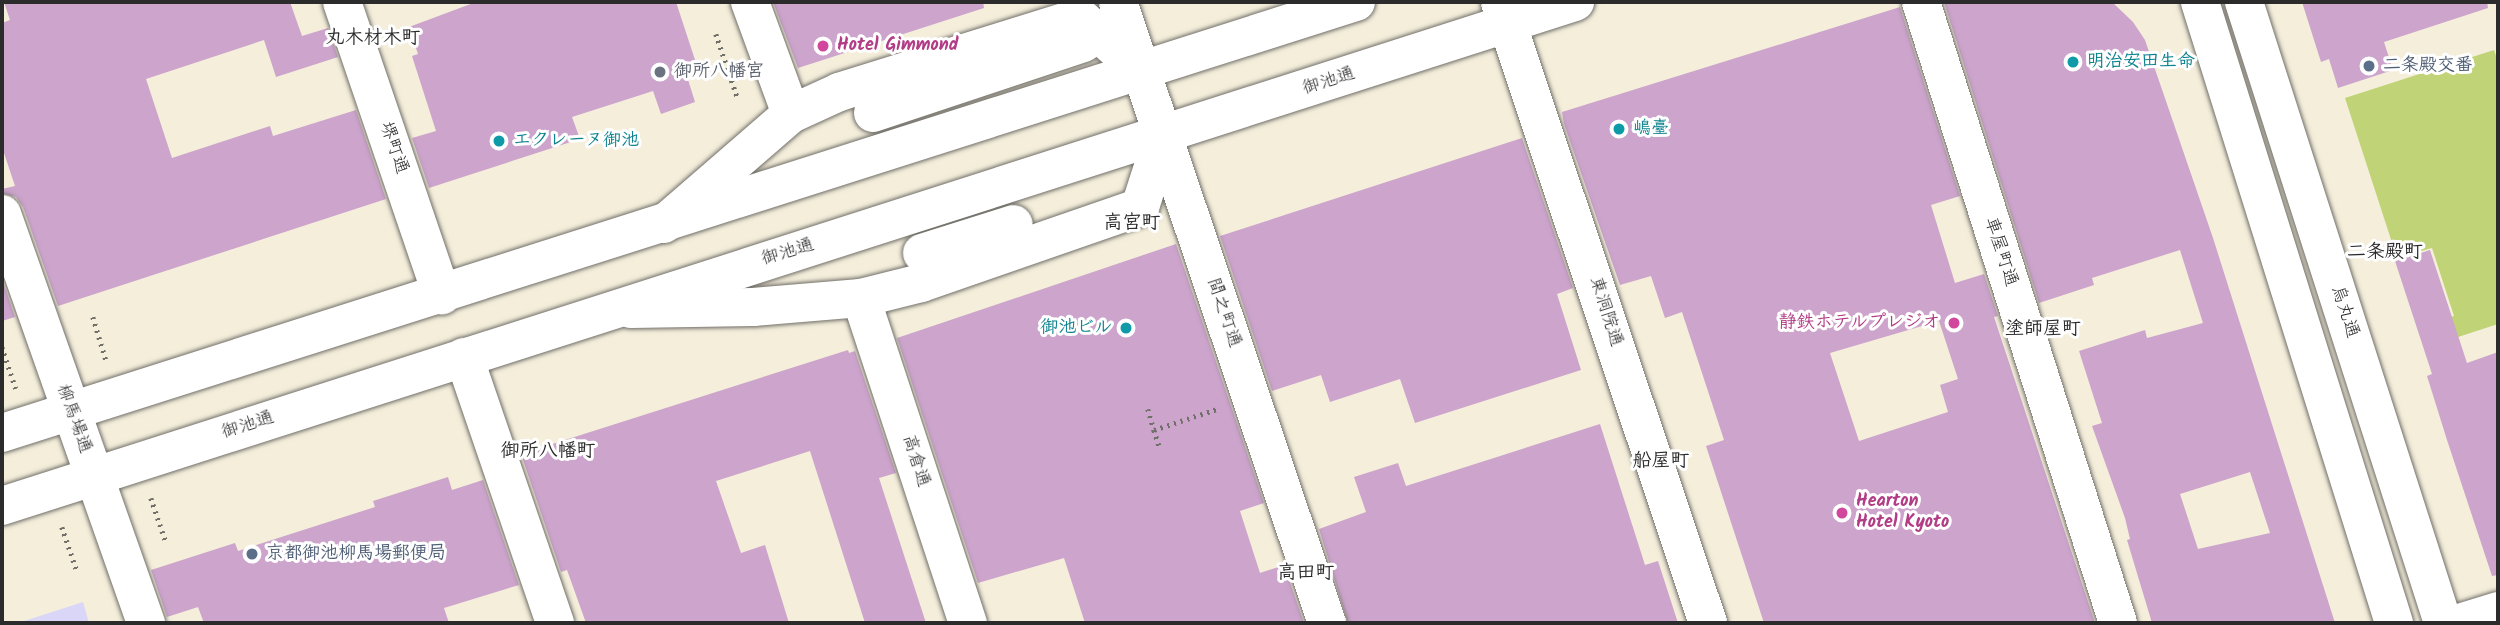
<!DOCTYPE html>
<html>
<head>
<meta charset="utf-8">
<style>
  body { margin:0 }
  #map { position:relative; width:2500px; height:625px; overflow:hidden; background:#f4eedb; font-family:Kalam,"Klee One",sans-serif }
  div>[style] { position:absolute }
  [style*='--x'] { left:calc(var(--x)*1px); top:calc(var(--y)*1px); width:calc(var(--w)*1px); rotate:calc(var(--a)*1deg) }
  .built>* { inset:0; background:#dad6f7 }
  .green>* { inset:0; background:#c0d477 }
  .building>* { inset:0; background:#cca4cc }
  .path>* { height:4.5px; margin-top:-2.25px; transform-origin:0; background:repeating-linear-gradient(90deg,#716f69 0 2px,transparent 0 7px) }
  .roads { filter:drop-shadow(0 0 2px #716f69) drop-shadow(0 0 2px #716f69) }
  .minor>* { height:38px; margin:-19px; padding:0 19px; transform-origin:19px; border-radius:19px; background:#fff }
  .major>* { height:38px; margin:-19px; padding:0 19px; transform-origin:19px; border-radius:19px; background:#fff }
  .highway>* { height:38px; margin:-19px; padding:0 19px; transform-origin:19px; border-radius:19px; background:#fff }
  .dots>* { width:19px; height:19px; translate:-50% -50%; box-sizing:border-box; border:4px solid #fff; border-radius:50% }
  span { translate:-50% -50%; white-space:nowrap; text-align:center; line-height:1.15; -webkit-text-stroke:6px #fff; paint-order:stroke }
  .hotel-label { font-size:18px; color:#b23c85; font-weight:700 }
  .left { translate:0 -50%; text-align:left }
  .right { translate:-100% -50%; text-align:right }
  .culture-label { font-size:18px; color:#0d838f; font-weight:700 }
  .service-label { font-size:18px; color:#4e5e75; font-weight:700 }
  .worship-label { font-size:18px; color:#5b616d; font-weight:700 }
  .street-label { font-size:18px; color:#2b2b2b }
  .neighbourhood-label { font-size:19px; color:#2b2b2b; font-weight:700 }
  .frame { position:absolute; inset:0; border:4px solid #2b2b2b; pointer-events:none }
</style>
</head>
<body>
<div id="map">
  <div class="built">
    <i style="clip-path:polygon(83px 602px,89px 623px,18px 623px)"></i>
  </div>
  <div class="green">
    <i style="clip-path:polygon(2494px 50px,2498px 62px,2498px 324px,2455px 338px,2448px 318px,2454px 316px,2432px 248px,2397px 258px,2345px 98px)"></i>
  </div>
  <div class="building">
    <i style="clip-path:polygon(4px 2px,290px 2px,302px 36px,328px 28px,338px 57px,276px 77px,264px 40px,146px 79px,172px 158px,270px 126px,273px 136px,356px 110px,386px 199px,58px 306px,23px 207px,16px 197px,2px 193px,2px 189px,15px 186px,2px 147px,2px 23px,10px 20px)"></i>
    <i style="clip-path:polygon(476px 2px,676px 2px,697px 66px,685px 70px,695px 102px,661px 114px,653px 91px,572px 117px,580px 139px,429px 188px,412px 138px,436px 131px,412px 56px,418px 54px,409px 27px)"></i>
    <i style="clip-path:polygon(773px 2px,983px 2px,984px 8px,798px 68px)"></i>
    <i style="clip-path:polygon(evenodd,1944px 2px,2112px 2px,2133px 22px,2145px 40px,2213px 238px,2335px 623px,2152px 623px,2127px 540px,2130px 539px,2125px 518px,2092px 426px,2102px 423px,2079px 351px,2145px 330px,2147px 338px,2203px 323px,2180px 250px,2092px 278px,2094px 285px,2039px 303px,1944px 2px,2250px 472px,2270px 533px,2198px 549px,2180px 494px,2250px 472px)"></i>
    <i style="clip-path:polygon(2302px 2px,2487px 2px,2488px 8px,2384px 42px,2393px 70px,2338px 88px,2329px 59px,2321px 62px)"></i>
    <i style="clip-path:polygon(evenodd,1900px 7px,1960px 196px,1931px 205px,1955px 283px,1984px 274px,1998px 316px,1994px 317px,2095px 623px,1764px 623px,1706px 446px,1724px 440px,1682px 312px,1665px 318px,1651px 276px,1620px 285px,1564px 124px,1562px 112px,1900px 7px,1939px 321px,1958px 379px,1940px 385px,1948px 412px,1859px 441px,1830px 353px,1939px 321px)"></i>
    <i style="clip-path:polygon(1522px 138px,1573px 288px,1557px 294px,1581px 370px,1415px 423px,1400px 379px,1330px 402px,1321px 375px,1272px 391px,1220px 236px)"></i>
    <i style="clip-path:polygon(1176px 244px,1264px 503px,1240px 511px,1260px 573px,1284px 565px,1304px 623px,1085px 623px,1064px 558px,978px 583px,897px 338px)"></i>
    <i style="clip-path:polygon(2430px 250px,2467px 363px,2498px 352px,2498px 575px,2492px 576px,2447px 440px,2427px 376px,2432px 374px,2395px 261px)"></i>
    <i style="clip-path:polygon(2px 279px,15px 317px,2px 321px)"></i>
    <i style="clip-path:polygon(848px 350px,849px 353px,855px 351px,896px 473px,879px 478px,926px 623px,865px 623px,810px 451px,716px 481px,741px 553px,765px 545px,789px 623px,586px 623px,567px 570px,561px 572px,521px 454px)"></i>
    <i style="clip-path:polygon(1600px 424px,1645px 565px,1658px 561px,1678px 623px,1348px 623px,1319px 529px,1366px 512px,1354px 477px,1398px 463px,1406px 486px)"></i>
    <i style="clip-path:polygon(448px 477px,452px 490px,483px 480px,519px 585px,444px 608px,449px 623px,204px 623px,198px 607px,167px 617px,151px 570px,235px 543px,238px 551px,375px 507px,373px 501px)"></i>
  </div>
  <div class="path">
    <i style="--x:716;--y:34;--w:69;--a:71.3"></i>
    <i style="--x:93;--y:317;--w:45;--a:73.2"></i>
    <i style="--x:2;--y:347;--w:44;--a:71.6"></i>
    <i style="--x:1148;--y:409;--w:22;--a:74"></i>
    <i style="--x:1154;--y:430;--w:66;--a:-18.4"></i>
    <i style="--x:1154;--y:430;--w:19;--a:72"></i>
    <i style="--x:151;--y:498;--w:46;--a:71.2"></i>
    <i style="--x:62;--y:527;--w:46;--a:71.2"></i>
  </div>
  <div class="roads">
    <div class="minor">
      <i style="--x:342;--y:2;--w:310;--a:71.2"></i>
      <i style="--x:750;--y:2;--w:119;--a:69.9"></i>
      <i style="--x:1118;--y:2;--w:655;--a:71.4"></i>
      <i style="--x:1500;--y:2;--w:655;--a:71.48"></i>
      <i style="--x:1921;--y:2;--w:651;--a:72.4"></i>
      <i style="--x:873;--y:113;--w:222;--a:-18.4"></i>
      <i style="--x:2;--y:214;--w:434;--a:70.6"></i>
      <i style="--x:664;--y:224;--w:168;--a:-40.9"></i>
      <i style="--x:791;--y:114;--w:53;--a:-24.6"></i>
      <i style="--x:839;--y:92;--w:252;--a:-17.3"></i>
      <i style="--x:1080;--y:17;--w:81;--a:41.5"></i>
      <i style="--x:922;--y:253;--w:96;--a:-17.5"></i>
      <i style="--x:861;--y:298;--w:342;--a:71.8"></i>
      <i style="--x:631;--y:309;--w:122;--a:-0.9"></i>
      <i style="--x:753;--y:307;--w:108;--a:-4.8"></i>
      <i style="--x:861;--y:298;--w:62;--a:-14"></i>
      <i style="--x:921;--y:283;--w:232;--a:-19.1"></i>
      <i style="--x:1140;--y:207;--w:75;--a:-72.1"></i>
      <i style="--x:464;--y:357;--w:281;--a:71.1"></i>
      <i style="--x:2459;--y:623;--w:41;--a:-17.1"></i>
    </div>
    <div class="major">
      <i style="--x:2;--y:433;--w:1421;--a:-17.66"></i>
      <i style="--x:2;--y:506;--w:1652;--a:-17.77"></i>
    </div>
    <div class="highway">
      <i style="--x:2200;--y:2;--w:651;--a:72.65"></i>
      <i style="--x:2244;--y:2;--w:652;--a:72.23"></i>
    </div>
  </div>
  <div class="dots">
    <i style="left:823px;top:46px;background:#d1479c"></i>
    <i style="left:2073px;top:62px;background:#0f9aa8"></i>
    <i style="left:2369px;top:66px;background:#5c6f8a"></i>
    <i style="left:660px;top:72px;background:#6b7280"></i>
    <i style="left:1619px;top:129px;background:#0f9aa8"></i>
    <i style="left:499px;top:141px;background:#0f9aa8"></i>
    <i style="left:1954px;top:323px;background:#d1479c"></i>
    <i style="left:1126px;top:328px;background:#0f9aa8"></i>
    <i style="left:1842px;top:513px;background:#d1479c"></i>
    <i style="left:252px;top:554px;background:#5c6f8a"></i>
  </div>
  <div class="hotel-label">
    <span class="left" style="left:837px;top:46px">Hotel Gimmond</span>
    <span class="right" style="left:1940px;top:323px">静鉄ホテルプレジオ</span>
    <span class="left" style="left:1856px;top:513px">Hearton<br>Hotel Kyoto</span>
  </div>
  <div class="culture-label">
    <span class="left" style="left:2087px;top:62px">明治安田生命</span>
    <span class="left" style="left:1633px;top:129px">嶋臺</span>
    <span class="left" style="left:513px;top:141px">エクレーヌ御池</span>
    <span class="right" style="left:1112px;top:328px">御池ビル</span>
  </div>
  <div class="service-label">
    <span class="left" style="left:2383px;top:66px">二条殿交番</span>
    <span class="left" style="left:266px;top:554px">京都御池柳馬場郵便局</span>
  </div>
  <div class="worship-label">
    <span class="left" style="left:674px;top:72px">御所八幡宮</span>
  </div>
  <div class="street-label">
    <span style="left:1329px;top:82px;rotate:-18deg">御池通</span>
    <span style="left:393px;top:148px;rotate:71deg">堺町通</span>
    <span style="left:2000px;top:252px;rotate:72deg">車屋町通</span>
    <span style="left:788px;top:253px;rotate:-17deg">御池通</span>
    <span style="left:1605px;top:312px;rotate:72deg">東洞院通</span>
    <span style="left:2344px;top:312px;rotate:72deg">烏丸通</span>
    <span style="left:1223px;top:313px;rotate:71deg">間之町通</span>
    <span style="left:73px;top:419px;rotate:70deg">柳馬場通</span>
    <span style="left:248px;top:426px;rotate:-18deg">御池通</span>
    <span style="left:915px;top:461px;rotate:72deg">高倉通</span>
  </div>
  <div class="neighbourhood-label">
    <span style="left:373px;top:39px">丸木材木町</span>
    <span style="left:1132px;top:224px">高宮町</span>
    <span style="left:2385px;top:253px">二条殿町</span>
    <span style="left:2043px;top:330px">塗師屋町</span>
    <span style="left:548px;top:452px">御所八幡町</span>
    <span style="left:1661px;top:462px">船屋町</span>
    <span style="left:1306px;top:574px">高田町</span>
  </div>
  <div class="frame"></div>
</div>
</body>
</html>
